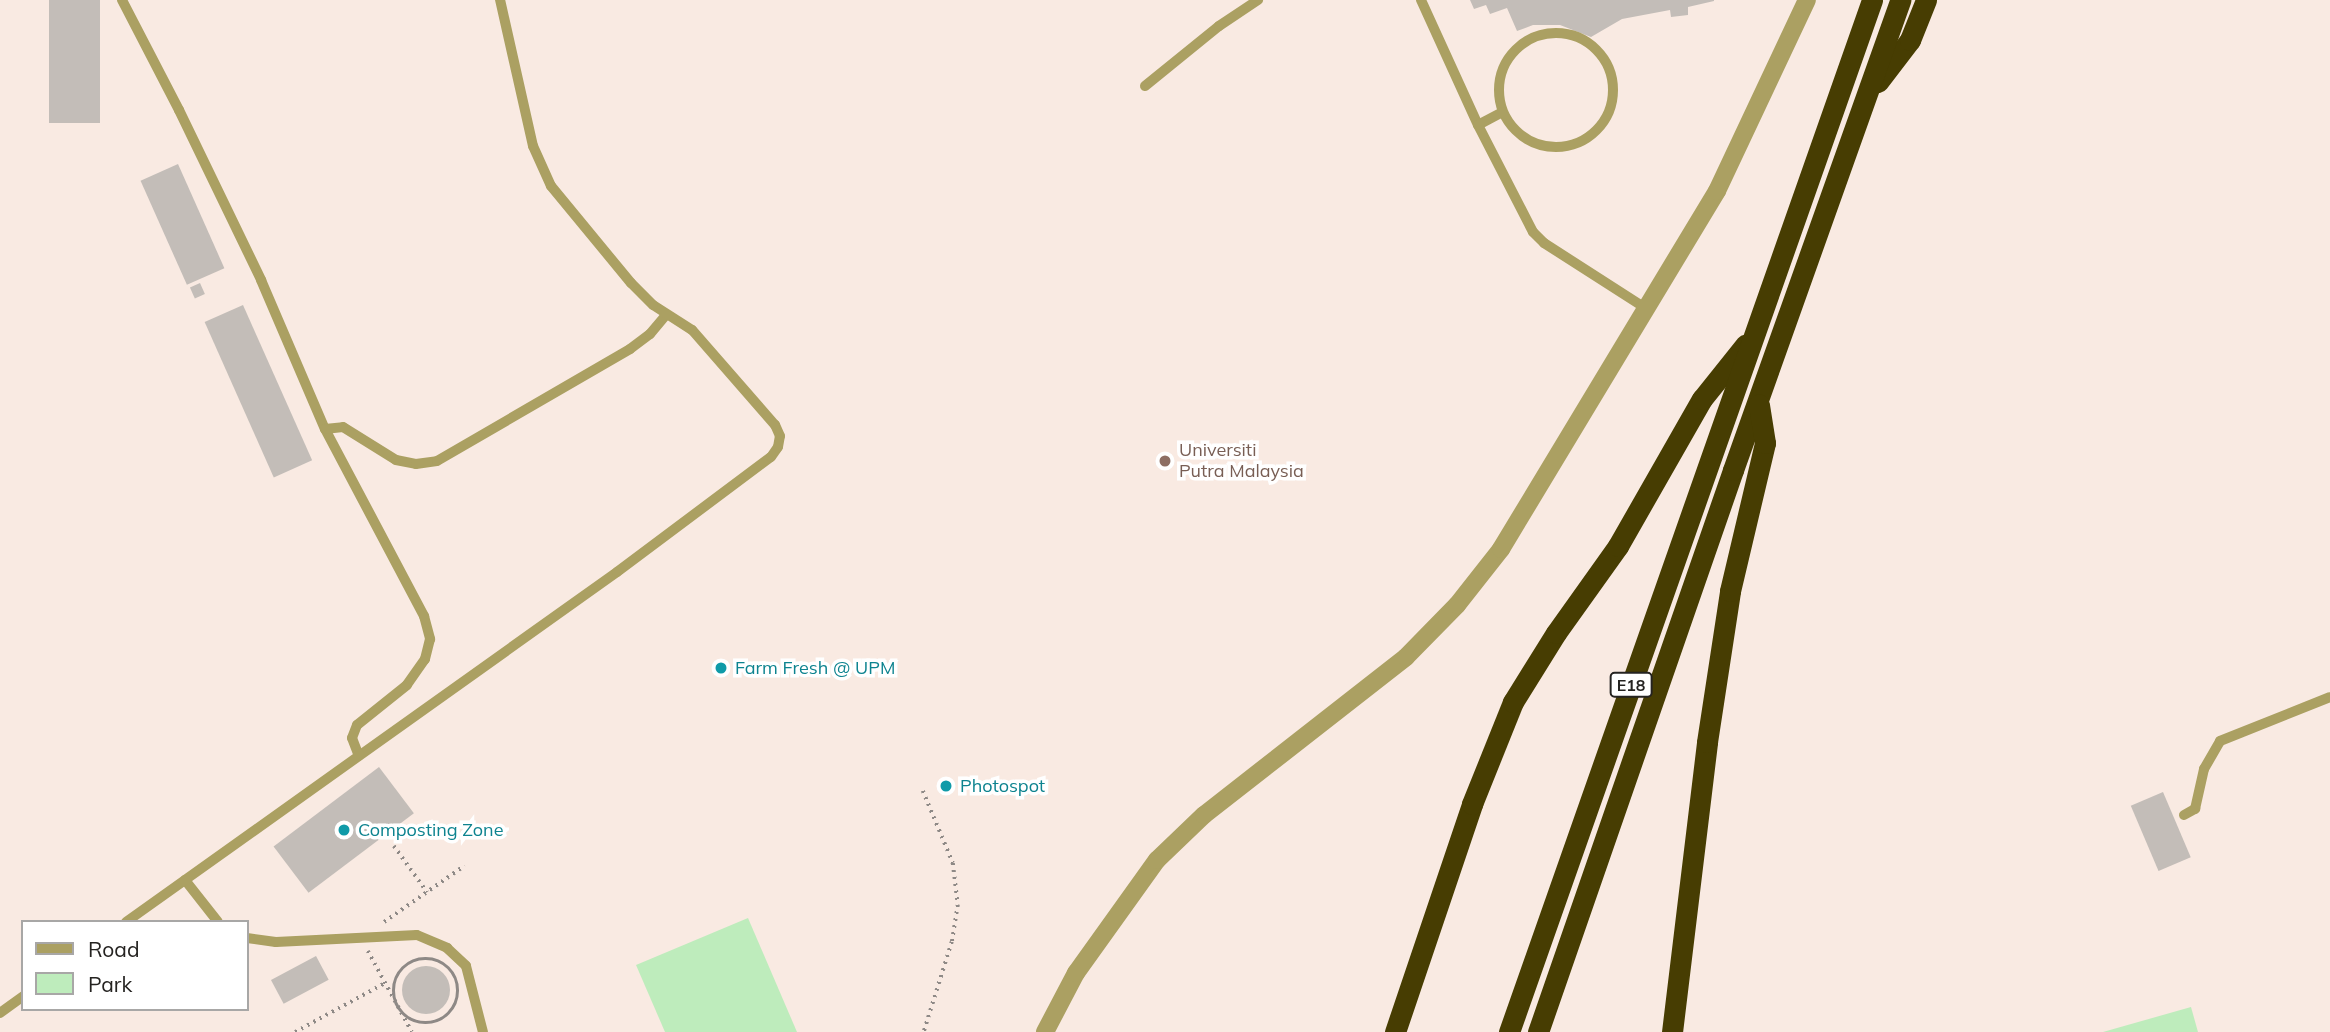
<!DOCTYPE html>
<html>
<head>
<meta charset="utf-8">
<style>
  body { margin:0 }
  #map { position:relative; width:2330px; height:1032px; overflow:hidden; background:#fff7f3; font-family:Mulish,sans-serif }
  div>[style] { position:absolute }
  [style*='--x'] { left:calc(var(--x)*1px); top:calc(var(--y)*1px); width:calc(var(--w)*1px); rotate:calc(var(--a)*1deg) }
  .built>* { inset:0; background:#f9eae2 }
  .green>* { inset:0; background:#beecbc }
  .building>* { inset:0; background:#c3bdb8; transform-origin:0 0 }
  .round { border-radius:50% }
  .path>* { height:3.5px; margin-top:-1.75px; transform-origin:0; background:repeating-linear-gradient(90deg,#8e8986 0 2px,transparent 0 7px) }
  .path>.ring { margin:-1.75px; padding:0; box-sizing:content-box; background:none; border:3.5px solid #8e8986; border-radius:50% }
  .service>* { height:10px; margin:-5px; padding:0 5px; transform-origin:5px; border-radius:5px; background:#aba062 }
  .service>.ring { margin:-5px; padding:0; box-sizing:content-box; background:none; border:10px solid #aba062; border-radius:50% }
  .minor>* { height:18px; margin:-9px; padding:0 9px; transform-origin:9px; border-radius:9px; background:#aba062 }
  .motorway>* { height:21px; margin:-10.5px; padding:0 10.5px; transform-origin:10.5px; border-radius:10.5px; background:#473d02 }
  .dots>* { width:19px; height:19px; translate:-50% -50%; box-sizing:border-box; border:4px solid #fff; border-radius:50% }
  span { translate:-50% -50%; white-space:nowrap; text-align:center; line-height:1.15; -webkit-text-stroke:7px #fff; paint-order:stroke }
  .shield-label span { padding:2px 5px; background:#fff; border:2px solid; border-radius:5px; -webkit-text-stroke-width:0 }
  .shield-label { font-size:16px; color:#252321; font-weight:700 }
  .education-label { font-size:18px; color:#785e54 }
  .left { translate:0 -50%; text-align:left }
  .culture-label { font-size:18px; color:#0d838f }
  .legend { position:absolute; left:21px; top:920px; width:228px; height:91px; box-sizing:border-box; background:#fff; border:2px solid #a8a7a6; margin:0; padding:9px 12px; list-style:none; font-size:21px; color:#252321 }
  .legend li { display:flex; align-items:center; gap:14px; height:35px }
  .legend b { width:35px; border:2px solid #a8a7a6 }
</style>
</head>
<body>
<div id="map">
  <div class="built">
    <i style="clip-path:polygon(evenodd,0 0,2330px 0,2330px 1032px,0 1032px,0 0,23px 922px,247px 922px,247px 1009px,23px 1009px,23px 922px)"></i>
  </div>
  <div class="green">
    <i style="clip-path:polygon(748px 918px,797px 1032px,665px 1032px,636px 965px)"></i>
    <i style="clip-path:polygon(2191px 1007px,2198px 1032px,2103px 1032px)"></i>
  </div>
  <div class="building">
    <i style="left:49px;top:0;width:51px;height:123px"></i>
    <i style="clip-path:polygon(1470px 0,1714px 0,1714px 1px,1688px 7px,1688px 15px,1671px 17px,1670px 10px,1622px 19px,1591px 37px,1560px 25px,1533px 25px,1517px 31px,1507px 8px,1490px 14px,1486px 5px,1474px 9px)"></i>
    <i style="left:178px;top:164px;width:114px;height:41px;rotate:66deg"></i>
    <i style="left:200px;top:283px;width:12px;height:11px;rotate:66deg"></i>
    <i style="left:243px;top:305px;width:170px;height:42px;rotate:66deg"></i>
    <i style="left:379px;top:767px;width:58px;height:132px;rotate:53deg"></i>
    <i style="left:2163px;top:792px;width:71px;height:35px;rotate:67deg"></i>
    <i style="left:316px;top:956px;width:27px;height:51px;rotate:62deg"></i>
    <i class="round" style="left:402px;top:966px;width:48px;height:48px"></i>
  </div>
  <div class="path">
    <i style="--x:923;--y:791;--w:78;--a:67.4"></i>
    <i style="--x:953;--y:863;--w:42;--a:83.2"></i>
    <i style="--x:958;--y:905;--w:37;--a:99"></i>
    <i style="--x:952;--y:942;--w:94;--a:107.3"></i>
    <i style="--x:394;--y:846;--w:57;--a:54.3"></i>
    <i style="--x:384;--y:922;--w:98;--a:-35"></i>
    <i style="--x:368;--y:951;--w:92;--a:61.5"></i>
    <i class="ring" style="left:394px;top:959px;width:60.5px;height:60.5px"></i>
    <i style="--x:295;--y:1032;--w:102;--a:-28.6"></i>
  </div>
  <div class="service">
    <i style="--x:122;--y:0;--w:124;--a:62.6"></i>
    <i style="--x:179;--y:110;--w:189;--a:64.2"></i>
    <i style="--x:261;--y:280;--w:162;--a:66.8"></i>
    <i style="--x:325;--y:429;--w:212;--a:62.1"></i>
    <i style="--x:424;--y:616;--w:24;--a:75"></i>
    <i style="--x:430;--y:639;--w:21;--a:104"></i>
    <i style="--x:425;--y:659;--w:32;--a:125"></i>
    <i style="--x:407;--y:685;--w:64;--a:141.3"></i>
    <i style="--x:357;--y:725;--w:14;--a:111"></i>
    <i style="--x:352;--y:738;--w:19;--a:69"></i>
    <i style="--x:1421;--y:0;--w:137;--a:65.5"></i>
    <i style="--x:1478;--y:125;--w:120;--a:62.8"></i>
    <i style="--x:1533;--y:232;--w:16;--a:45"></i>
    <i style="--x:1544;--y:243;--w:122;--a:32.7"></i>
    <i class="ring" style="left:1499px;top:33px;width:104px;height:104px"></i>
    <i style="--x:1145;--y:86;--w:95;--a:-39"></i>
    <i style="--x:1219;--y:26;--w:47;--a:-33.7"></i>
    <i style="--x:1478;--y:125;--w:27;--a:-28"></i>
    <i style="--x:325;--y:429;--w:18;--a:-6"></i>
    <i style="--x:343;--y:427;--w:62;--a:31.9"></i>
    <i style="--x:396;--y:460;--w:20;--a:11"></i>
    <i style="--x:416;--y:464;--w:21;--a:-8"></i>
    <i style="--x:437;--y:461;--w:223;--a:-30.1"></i>
    <i style="--x:630;--y:349;--w:25;--a:-37"></i>
    <i style="--x:650;--y:334;--w:25;--a:-50"></i>
    <i style="--x:2184;--y:815;--w:13;--a:-29"></i>
    <i style="--x:2195;--y:809;--w:41;--a:-77.3"></i>
    <i style="--x:2204;--y:769;--w:32;--a:-60"></i>
    <i style="--x:2220;--y:741;--w:118;--a:-21.8"></i>
    <i style="--x:185;--y:880;--w:53;--a:51.8"></i>
    <i style="--x:126;--y:922;--w:603;--a:-35.48"></i>
    <i style="--x:617;--y:572;--w:192;--a:-36.8"></i>
    <i style="--x:771;--y:457;--w:12;--a:-55"></i>
    <i style="--x:778;--y:447;--w:11;--a:-80"></i>
    <i style="--x:780;--y:436;--w:12;--a:-114"></i>
    <i style="--x:775;--y:425;--w:126;--a:-131.1"></i>
    <i style="--x:692;--y:330;--w:46;--a:-147.3"></i>
    <i style="--x:653;--y:305;--w:31;--a:-135"></i>
    <i style="--x:631;--y:283;--w:126;--a:-129.5"></i>
    <i style="--x:551;--y:186;--w:44;--a:-114.2"></i>
    <i style="--x:533;--y:146;--w:150;--a:-102.7"></i>
    <i style="--x:247;--y:938;--w:29;--a:8"></i>
    <i style="--x:276;--y:942;--w:141;--a:-2.8"></i>
    <i style="--x:417;--y:935;--w:33;--a:23"></i>
    <i style="--x:447;--y:948;--w:26;--a:43"></i>
    <i style="--x:466;--y:966;--w:68;--a:75.6"></i>
    <i style="--x:0;--y:1013;--w:29;--a:-36"></i>
  </div>
  <div class="minor">
    <i style="--x:1045;--y:1032;--w:67;--a:-62.3"></i>
    <i style="--x:1076;--y:973;--w:139;--a:-54.4"></i>
    <i style="--x:1157;--y:860;--w:65;--a:-43.8"></i>
    <i style="--x:1204;--y:815;--w:256;--a:-38"></i>
    <i style="--x:1406;--y:657;--w:73;--a:-45.6"></i>
    <i style="--x:1457;--y:605;--w:71;--a:-51.8"></i>
    <i style="--x:1501;--y:549;--w:418;--a:-58.9"></i>
    <i style="--x:1717;--y:191;--w:211;--a:-64.8"></i>
  </div>
  <div class="motorway">
    <i style="--x:1878;--y:82;--w:53;--a:-52.7"></i>
    <i style="--x:1910;--y:40;--w:43;--a:-68.2"></i>
    <i style="--x:1395;--y:1032;--w:241;--a:-71.3"></i>
    <i style="--x:1472;--y:804;--w:110;--a:-68.1"></i>
    <i style="--x:1513;--y:702;--w:81;--a:-58.1"></i>
    <i style="--x:1556;--y:633;--w:107;--a:-54.5"></i>
    <i style="--x:1618;--y:546;--w:169;--a:-60.3"></i>
    <i style="--x:1702;--y:399;--w:70;--a:-51.3"></i>
    <i style="--x:1509;--y:1032;--w:1094;--a:-70.62"></i>
    <i style="--x:1538;--y:1032;--w:595;--a:-70.86"></i>
    <i style="--x:1733;--y:470;--w:499;--a:-70.4"></i>
    <i style="--x:1672;--y:1032;--w:292;--a:-83.1"></i>
    <i style="--x:1707;--y:742;--w:153;--a:-81.3"></i>
    <i style="--x:1730;--y:591;--w:152;--a:-76.7"></i>
    <i style="--x:1765;--y:443;--w:39;--a:-99"></i>
  </div>
  <div class="dots">
    <i style="left:1165px;top:461px;background:#8d6e63"></i>
    <i style="left:721px;top:668px;background:#0f9aa8"></i>
    <i style="left:946px;top:786px;background:#0f9aa8"></i>
    <i style="left:344px;top:830px;background:#0f9aa8"></i>
  </div>
  <div class="shield-label">
    <span style="left:1631px;top:685px">E18</span>
  </div>
  <div class="education-label">
    <span class="left" style="left:1179px;top:461px">Universiti<br>Putra Malaysia</span>
  </div>
  <div class="culture-label">
    <span class="left" style="left:735px;top:668px">Farm Fresh @ UPM</span>
    <span class="left" style="left:960px;top:786px">Photospot</span>
    <span class="left" style="left:358px;top:830px">Composting Zone</span>
  </div>
  <ul class="legend">
  <li><b style="height:9px;background:#aba062"></b>Road</li>
  <li><b style="height:19px;background:#beecbc"></b>Park</li>
  </ul>
</div>
</body>
</html>
